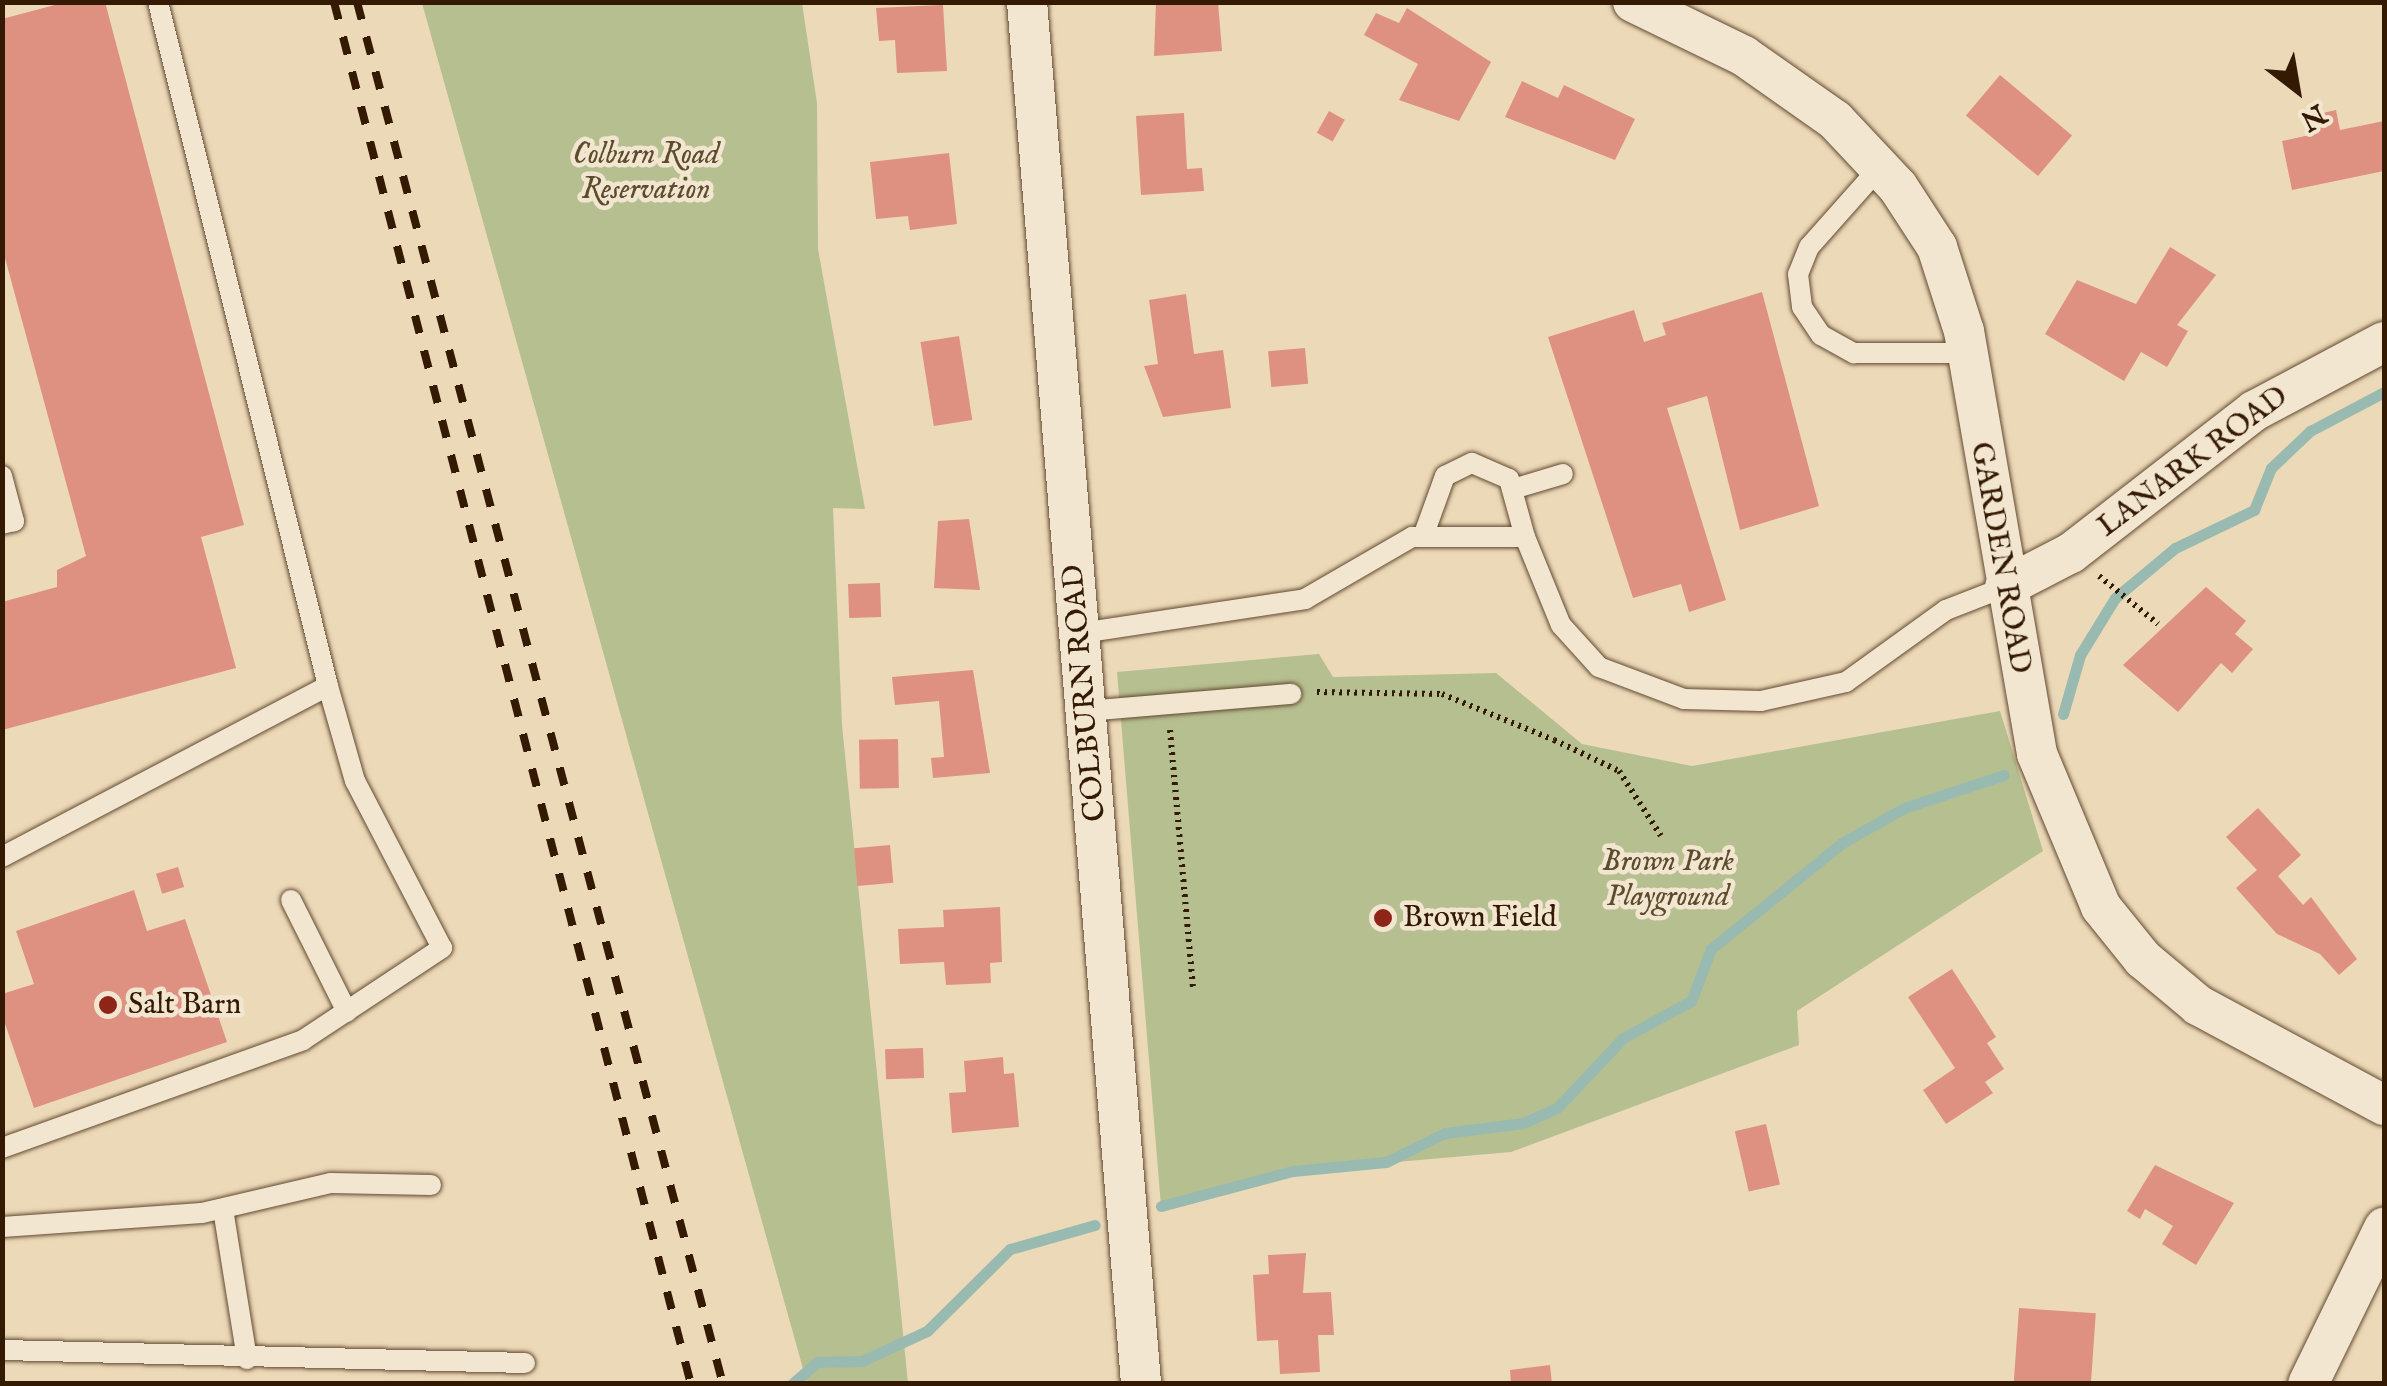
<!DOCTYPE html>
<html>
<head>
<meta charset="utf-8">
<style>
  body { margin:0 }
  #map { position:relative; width:2387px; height:1386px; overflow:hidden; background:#ecd9b8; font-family:"IM FELL English",serif }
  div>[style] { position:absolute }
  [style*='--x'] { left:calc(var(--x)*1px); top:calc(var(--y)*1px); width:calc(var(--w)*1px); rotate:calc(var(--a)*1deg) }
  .green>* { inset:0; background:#b6bf90 }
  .stream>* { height:11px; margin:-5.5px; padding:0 5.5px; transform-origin:5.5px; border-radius:5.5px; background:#99bab1 }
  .building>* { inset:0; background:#de9181; transform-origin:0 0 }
  .path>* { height:6px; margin-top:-3px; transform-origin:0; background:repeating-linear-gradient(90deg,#341a03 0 2.5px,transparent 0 7.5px) }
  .roads { filter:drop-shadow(0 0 2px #624a30) drop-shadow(0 0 2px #624a30) }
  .lane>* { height:20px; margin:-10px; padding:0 10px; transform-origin:10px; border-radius:10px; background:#f3e6d1 }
  .street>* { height:40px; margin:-20px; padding:0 20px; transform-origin:20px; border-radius:20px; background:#f3e6d1 }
  .rail>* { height:8px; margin-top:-4px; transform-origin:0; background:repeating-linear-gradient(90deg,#341a03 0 18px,transparent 0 36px) }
  .dots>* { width:28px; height:28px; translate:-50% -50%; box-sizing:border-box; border:5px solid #f3e6d1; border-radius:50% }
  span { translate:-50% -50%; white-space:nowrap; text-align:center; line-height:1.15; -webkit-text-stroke:9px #f3e6d1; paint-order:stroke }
  .park-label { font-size:30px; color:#5b4c2d; font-style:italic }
  .street-label { font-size:30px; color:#341a03 }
  .poi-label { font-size:30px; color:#341a03 }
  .left { translate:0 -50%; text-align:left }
  .frame { position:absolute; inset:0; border:5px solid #341a03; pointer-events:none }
  .north { position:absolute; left:2247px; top:40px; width:100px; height:100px; -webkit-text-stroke:8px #f3e6d1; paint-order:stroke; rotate:149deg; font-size:28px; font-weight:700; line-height:40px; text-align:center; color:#341a03 }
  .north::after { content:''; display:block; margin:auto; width:35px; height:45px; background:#341a03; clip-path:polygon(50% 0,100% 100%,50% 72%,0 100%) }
</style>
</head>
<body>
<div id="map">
  <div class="green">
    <i style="clip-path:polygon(422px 3px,802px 3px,817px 103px,818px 249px,865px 509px,833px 508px,842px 725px,908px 1383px,807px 1383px)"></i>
    <i style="clip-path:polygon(1319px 654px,1333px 677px,1496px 673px,1582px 744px,1692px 766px,2000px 711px,2043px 851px,1797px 1011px,1799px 1045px,1511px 1152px,1293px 1171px,1161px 1206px,1117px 672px)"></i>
  </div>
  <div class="stream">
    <i style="--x:2063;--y:714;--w:61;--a:-73.9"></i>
    <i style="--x:2080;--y:655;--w:67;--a:-58.4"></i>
    <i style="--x:2115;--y:598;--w:78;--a:-39.8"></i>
    <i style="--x:2175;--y:548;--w:88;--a:-25.7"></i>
    <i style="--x:2254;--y:510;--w:45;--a:-68"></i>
    <i style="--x:2271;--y:468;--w:54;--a:-43.5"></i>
    <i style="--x:2310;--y:431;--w:84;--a:-27.8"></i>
    <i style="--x:1161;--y:1206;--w:137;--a:-14.9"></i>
    <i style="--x:1293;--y:1171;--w:93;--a:-5.5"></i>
    <i style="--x:1386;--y:1162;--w:66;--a:-26.2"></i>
    <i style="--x:1445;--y:1133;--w:79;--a:-7.3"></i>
    <i style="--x:1523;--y:1123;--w:37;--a:-24"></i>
    <i style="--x:1557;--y:1108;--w:96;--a:-46.7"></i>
    <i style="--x:1623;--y:1038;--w:77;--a:-28.6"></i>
    <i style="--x:1691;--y:1001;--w:56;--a:-69"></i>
    <i style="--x:1711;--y:949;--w:169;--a:-39"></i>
    <i style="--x:1842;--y:843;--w:71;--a:-29.4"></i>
    <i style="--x:1904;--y:808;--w:105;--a:-18.3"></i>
    <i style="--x:792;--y:1384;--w:33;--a:-41"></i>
    <i style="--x:817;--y:1362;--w:45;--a:-1.3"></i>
    <i style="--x:862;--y:1361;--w:72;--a:-24.8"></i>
    <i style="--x:927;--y:1331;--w:117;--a:-44.7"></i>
    <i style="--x:1010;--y:1249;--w:88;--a:-15.8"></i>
  </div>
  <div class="building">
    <i style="clip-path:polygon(66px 2px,105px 2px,244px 525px,201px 537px,236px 668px,2px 730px,2px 602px,57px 587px,57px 570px,86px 556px,2px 247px,2px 19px)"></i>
    <i style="clip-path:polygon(1156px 2px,1218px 2px,1222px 51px,1154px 56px)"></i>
    <i style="clip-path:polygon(943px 5px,947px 71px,897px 73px,895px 40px,879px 41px,876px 8px)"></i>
    <i style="clip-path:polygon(1407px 8px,1491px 62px,1459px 121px,1399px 100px,1418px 64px,1364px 35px,1376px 13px,1399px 23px)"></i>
    <i style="left:2000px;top:75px;width:94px;height:53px;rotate:40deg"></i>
    <i style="clip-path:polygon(1522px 81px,1558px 98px,1564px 85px,1635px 119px,1615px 160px,1505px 117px)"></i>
    <i style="clip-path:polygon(2336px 110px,2340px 130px,2384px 121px,2384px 171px,2292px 190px,2282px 141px,2314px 134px,2310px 116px)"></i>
    <i style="left:1329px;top:111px;width:18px;height:25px;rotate:29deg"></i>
    <i style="clip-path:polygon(1184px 113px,1187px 169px,1202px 168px,1204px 191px,1141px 195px,1136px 116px)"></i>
    <i style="clip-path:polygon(949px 153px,957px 224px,910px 230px,908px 216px,876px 219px,870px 162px)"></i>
    <i style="clip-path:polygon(2170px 247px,2216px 275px,2177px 325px,2188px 331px,2167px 367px,2141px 352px,2124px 381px,2045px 334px,2077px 280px,2136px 304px)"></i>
    <i style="clip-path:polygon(1762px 292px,1819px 506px,1740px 530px,1707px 396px,1667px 408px,1726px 600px,1689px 612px,1681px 584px,1633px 598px,1548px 337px,1634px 310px,1644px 342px,1666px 335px,1662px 323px)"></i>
    <i style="clip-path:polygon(1186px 294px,1194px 354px,1223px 350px,1231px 408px,1163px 417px,1144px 366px,1158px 364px,1149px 300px)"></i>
    <i style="left:959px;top:336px;width:85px;height:39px;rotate:81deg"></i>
    <i style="left:1305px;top:348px;width:36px;height:37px;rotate:85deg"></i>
    <i style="clip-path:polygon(969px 519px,980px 590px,934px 588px,938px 521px)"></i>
    <i style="left:880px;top:583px;width:34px;height:32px;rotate:88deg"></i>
    <i style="clip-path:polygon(2206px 587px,2246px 621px,2235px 634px,2253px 649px,2232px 673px,2221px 663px,2178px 712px,2123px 665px)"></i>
    <i style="clip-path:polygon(973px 670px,990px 773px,933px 778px,931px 758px,944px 757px,939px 701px,895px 705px,892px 677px)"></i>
    <i style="left:898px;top:739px;width:49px;height:39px;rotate:89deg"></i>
    <i style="clip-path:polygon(2258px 808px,2301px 855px,2278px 876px,2303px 905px,2311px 897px,2357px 959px,2339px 975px,2320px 954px,2277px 934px,2236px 888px,2257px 870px,2226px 837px)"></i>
    <i style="left:890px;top:845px;width:38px;height:36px;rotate:85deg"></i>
    <i style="left:178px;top:867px;width:21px;height:23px;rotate:73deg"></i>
    <i style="clip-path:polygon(134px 890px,147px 931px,185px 919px,227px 1042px,34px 1108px,2px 1015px,2px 994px,34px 984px,16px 931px)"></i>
    <i style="clip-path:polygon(1000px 907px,1002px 962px,990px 963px,991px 983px,946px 985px,944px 962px,900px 964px,898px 929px,944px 927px,943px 910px)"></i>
    <i style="clip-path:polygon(1952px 969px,1996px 1037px,1987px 1043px,2004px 1069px,1985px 1082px,1993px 1093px,1946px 1124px,1923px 1090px,1955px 1068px,1908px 997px)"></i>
    <i style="left:923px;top:1048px;width:30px;height:38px;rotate:88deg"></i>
    <i style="clip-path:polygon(1003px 1057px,1004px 1074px,1014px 1073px,1019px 1127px,952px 1133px,949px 1093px,966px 1092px,964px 1061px)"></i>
    <i style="left:1766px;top:1124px;width:62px;height:32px;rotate:77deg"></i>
    <i style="clip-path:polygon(2155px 1165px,2234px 1203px,2196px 1265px,2162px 1244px,2173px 1226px,2145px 1209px,2140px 1219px,2127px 1211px)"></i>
    <i style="clip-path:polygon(1306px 1253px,1303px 1293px,1331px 1292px,1334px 1335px,1318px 1335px,1320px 1372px,1280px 1374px,1278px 1340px,1257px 1341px,1253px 1275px,1269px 1274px,1268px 1255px)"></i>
    <i style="left:2019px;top:1308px;width:77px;height:76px;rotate:4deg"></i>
    <i style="clip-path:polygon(1550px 1365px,1552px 1384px,1511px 1384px,1510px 1370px)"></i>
  </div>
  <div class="path">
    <i style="--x:2099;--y:576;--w:76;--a:39.1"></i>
    <i style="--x:1317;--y:692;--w:125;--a:0.9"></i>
    <i style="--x:1442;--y:694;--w:121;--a:22.3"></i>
    <i style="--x:1554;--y:740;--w:72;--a:25.5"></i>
    <i style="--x:1619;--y:771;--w:77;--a:57.1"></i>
    <i style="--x:1170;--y:730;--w:260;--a:84.9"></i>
  </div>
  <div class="roads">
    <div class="lane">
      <i style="--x:1881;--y:166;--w:108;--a:131.6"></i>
      <i style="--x:1809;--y:247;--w:29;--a:112"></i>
      <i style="--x:1798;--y:274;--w:33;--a:83"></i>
      <i style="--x:1802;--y:307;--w:34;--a:56"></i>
      <i style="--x:1821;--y:335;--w:38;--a:29"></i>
      <i style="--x:1854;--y:353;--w:114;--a:0"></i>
      <i style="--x:2;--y:476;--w:47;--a:75.1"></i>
      <i style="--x:14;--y:521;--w:12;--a:166"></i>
      <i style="--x:1513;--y:489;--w:52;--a:-16.7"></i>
      <i style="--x:1424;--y:534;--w:62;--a:-70.1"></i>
      <i style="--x:1445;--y:476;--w:30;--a:-26"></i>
      <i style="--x:1472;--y:463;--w:40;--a:23.4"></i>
      <i style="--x:1509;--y:479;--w:60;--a:74.6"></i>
      <i style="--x:1081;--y:633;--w:227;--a:-8.6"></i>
      <i style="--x:1305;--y:599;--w:124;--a:-30.1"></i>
      <i style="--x:1412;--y:537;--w:113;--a:0"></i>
      <i style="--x:1525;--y:537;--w:95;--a:67.8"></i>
      <i style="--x:1561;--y:625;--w:57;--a:47.9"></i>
      <i style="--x:1599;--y:667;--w:91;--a:20.6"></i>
      <i style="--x:1684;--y:699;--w:77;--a:1.5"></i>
      <i style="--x:1761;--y:701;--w:87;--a:-12.6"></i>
      <i style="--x:1846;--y:682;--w:123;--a:-35.8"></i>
      <i style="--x:1946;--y:610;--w:63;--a:-21.3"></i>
      <i style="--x:1087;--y:711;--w:205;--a:-4.8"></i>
      <i style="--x:2;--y:857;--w:368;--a:-27.7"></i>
      <i style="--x:328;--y:686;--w:705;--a:-103.96"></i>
      <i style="--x:291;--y:900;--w:125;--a:63.4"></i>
      <i style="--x:2;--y:1148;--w:320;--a:-19.7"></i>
      <i style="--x:303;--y:1040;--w:167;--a:-33.5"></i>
      <i style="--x:442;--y:948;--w:188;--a:-117.5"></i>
      <i style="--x:355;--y:781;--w:99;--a:-105.9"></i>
      <i style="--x:223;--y:1209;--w:152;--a:80.9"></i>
      <i style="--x:2;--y:1227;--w:200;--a:-4"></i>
      <i style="--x:202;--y:1213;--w:132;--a:-13.1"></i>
      <i style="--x:331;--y:1183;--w:100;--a:1.1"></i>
      <i style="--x:2;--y:1350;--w:523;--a:1.42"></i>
    </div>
    <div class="street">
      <i style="--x:1027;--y:2;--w:1387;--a:85.28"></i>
      <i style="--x:1633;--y:2;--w:123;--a:25.9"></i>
      <i style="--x:1744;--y:56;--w:111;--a:35.1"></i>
      <i style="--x:1835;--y:120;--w:92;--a:46.8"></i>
      <i style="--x:1898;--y:187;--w:72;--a:57"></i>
      <i style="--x:1937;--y:247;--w:88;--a:72.2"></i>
      <i style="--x:1964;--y:331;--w:429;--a:80.2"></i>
      <i style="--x:2037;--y:754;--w:166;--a:67.3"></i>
      <i style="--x:2101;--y:907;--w:67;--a:51.1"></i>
      <i style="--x:2143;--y:959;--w:72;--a:39.9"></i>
      <i style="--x:2198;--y:1005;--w:211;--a:28.3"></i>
      <i style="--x:2005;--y:587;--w:74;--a:-27.3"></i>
      <i style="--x:2071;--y:553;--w:232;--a:-37.8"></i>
      <i style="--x:2254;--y:411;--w:147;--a:-28"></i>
      <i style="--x:2308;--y:1384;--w:174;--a:-64"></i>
    </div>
  </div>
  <div class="rail">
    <i style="--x:334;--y:2;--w:1427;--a:75.52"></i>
    <i style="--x:357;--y:2;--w:1430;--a:75.17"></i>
  </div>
  <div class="dots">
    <i style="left:1383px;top:918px;background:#8f2418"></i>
    <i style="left:108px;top:1005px;background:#8f2418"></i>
  </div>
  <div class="park-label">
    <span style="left:646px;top:172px">Colburn Road<br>Reservation</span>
    <span style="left:1668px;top:879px">Brown Park<br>Playground</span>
  </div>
  <div class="street-label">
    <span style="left:2193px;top:462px;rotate:-37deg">LANARK ROAD</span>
    <span style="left:2000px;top:558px;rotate:80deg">GARDEN ROAD</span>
    <span style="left:1085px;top:693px;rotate:-95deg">COLBURN ROAD</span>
  </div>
  <div class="poi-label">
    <span class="left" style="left:1403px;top:918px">Brown Field</span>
    <span class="left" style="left:128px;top:1005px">Salt Barn</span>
  </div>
  <div class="frame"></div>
  <div class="north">N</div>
</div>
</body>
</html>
